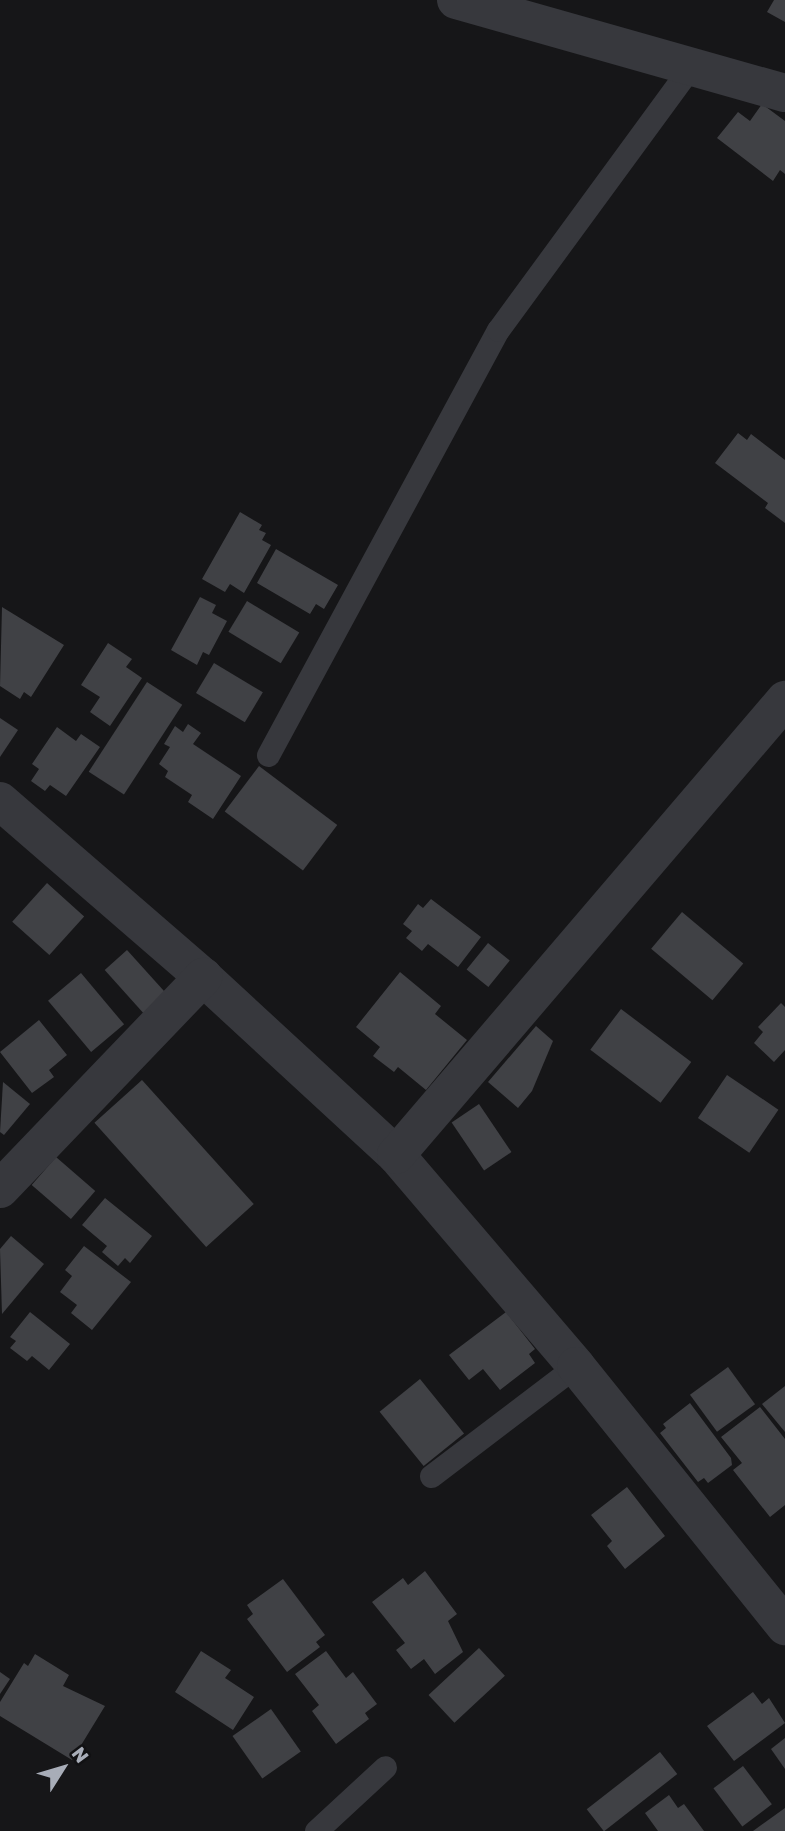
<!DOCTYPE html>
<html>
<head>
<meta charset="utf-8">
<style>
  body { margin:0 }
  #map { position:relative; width:785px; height:1831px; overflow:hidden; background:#161618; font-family:Rubik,sans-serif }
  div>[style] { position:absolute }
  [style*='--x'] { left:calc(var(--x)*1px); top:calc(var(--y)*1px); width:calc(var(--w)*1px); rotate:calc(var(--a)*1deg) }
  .building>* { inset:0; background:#404145; transform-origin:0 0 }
  .lane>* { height:23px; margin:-11.5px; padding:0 11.5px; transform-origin:11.5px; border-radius:11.5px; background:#37383d }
  .street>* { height:38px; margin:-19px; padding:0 19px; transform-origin:19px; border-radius:19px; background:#37383d }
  span { translate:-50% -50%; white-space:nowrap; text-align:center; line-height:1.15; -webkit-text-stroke:5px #111113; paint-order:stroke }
  .north { position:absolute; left:28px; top:1733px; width:70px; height:70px; -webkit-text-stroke:5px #111113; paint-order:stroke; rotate:53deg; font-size:19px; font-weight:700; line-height:28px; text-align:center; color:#a8adb8 }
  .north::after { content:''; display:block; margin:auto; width:24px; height:32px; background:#a8adb8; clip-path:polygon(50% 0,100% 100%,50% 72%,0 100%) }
</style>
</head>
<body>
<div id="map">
  <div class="building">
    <i style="clip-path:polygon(774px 0,785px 0,785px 22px,767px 12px)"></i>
    <i style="clip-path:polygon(762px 104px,785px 121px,785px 174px,780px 170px,773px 181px,717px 138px,738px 112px,750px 121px)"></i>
    <i style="clip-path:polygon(738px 433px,747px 440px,751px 434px,785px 460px,785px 523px,765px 508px,768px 503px,715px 463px)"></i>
    <i style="clip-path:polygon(240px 512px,262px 525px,259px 530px,266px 533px,262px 540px,271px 545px,244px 593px,230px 584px,225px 592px,202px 579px)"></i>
    <i style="clip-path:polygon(276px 549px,338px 585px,324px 609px,316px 604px,310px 614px,257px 583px)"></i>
    <i style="clip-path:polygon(200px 597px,216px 605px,212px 613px,227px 621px,209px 655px,203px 652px,197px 665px,171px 650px)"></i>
    <i style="left:247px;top:601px;width:61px;height:36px;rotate:31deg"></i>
    <i style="clip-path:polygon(2px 607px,64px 645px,31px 697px,24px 692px,20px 699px,0 686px)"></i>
    <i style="clip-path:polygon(108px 643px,132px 659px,126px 667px,142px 678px,110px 726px,90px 712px,100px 697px,81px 685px)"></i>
    <i style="left:214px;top:663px;width:57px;height:35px;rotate:31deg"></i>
    <i style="left:147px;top:682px;width:42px;height:107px;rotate:33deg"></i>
    <i style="clip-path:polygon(0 718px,18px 730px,0 757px)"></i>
    <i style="clip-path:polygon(188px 724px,201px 733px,193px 744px,241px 776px,213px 819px,188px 802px,192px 795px,165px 777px,168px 771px,159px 764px,170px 747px,164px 744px,175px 726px,183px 732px)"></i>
    <i style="clip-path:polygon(57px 727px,76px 741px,81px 734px,100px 747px,66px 796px,50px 785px,45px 791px,31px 781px,39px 769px,32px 764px)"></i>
    <i style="left:259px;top:766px;width:98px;height:57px;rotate:37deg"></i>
    <i style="left:47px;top:883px;width:50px;height:52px;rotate:42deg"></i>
    <i style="clip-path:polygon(431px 899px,481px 937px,458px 967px,428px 944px,422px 951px,406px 938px,412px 931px,403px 924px,418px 904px,423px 908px)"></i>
    <i style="left:682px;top:912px;width:80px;height:48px;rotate:40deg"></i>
    <i style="left:488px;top:943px;width:28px;height:34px;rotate:39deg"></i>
    <i style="left:127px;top:950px;width:61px;height:30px;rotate:48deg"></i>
    <i style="clip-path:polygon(400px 972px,441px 1006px,435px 1014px,467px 1040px,426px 1090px,398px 1067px,394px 1072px,373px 1056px,380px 1047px,356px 1027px)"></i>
    <i style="left:81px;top:973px;width:67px;height:43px;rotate:50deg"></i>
    <i style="clip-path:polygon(781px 1003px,785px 1007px,785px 1050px,774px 1062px,754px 1043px,763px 1032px,758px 1027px)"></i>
    <i style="left:621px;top:1009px;width:88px;height:51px;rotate:37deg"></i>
    <i style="clip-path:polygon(39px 1020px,67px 1055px,49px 1070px,54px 1077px,32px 1093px,0 1052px)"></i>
    <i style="clip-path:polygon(536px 1026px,553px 1041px,532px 1091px,518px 1108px,488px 1082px)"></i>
    <i style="left:727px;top:1075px;width:62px;height:52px;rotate:34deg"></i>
    <i style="left:142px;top:1080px;width:167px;height:64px;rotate:48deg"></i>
    <i style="clip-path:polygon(3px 1082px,30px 1104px,4px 1135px,0 1132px)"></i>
    <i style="left:479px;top:1104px;width:58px;height:33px;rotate:56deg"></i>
    <i style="left:56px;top:1157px;width:52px;height:37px;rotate:41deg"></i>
    <i style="clip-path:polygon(105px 1198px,152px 1236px,130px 1263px,125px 1258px,118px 1266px,102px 1252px,107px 1246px,82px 1225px)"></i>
    <i style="clip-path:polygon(11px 1236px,44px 1264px,2px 1314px,0 1249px)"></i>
    <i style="clip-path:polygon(84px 1246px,131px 1282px,92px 1330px,71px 1313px,77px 1305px,60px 1292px,72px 1276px,65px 1270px)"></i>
    <i style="clip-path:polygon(30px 1312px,70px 1344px,49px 1370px,32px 1356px,27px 1361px,10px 1348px,16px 1341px,10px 1337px)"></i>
    <i style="clip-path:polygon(506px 1312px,535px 1349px,529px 1354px,535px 1363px,500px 1390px,483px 1369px,469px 1380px,449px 1355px)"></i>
    <i style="left:728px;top:1367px;width:46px;height:47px;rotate:54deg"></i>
    <i style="left:420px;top:1379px;width:70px;height:52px;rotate:51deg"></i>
    <i style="clip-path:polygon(785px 1386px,785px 1432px,762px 1404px)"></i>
    <i style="clip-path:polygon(690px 1403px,731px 1458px,732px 1465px,708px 1483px,704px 1478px,698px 1482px,660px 1433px,666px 1428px,663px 1424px)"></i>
    <i style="clip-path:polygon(760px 1407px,785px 1439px,785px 1505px,770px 1517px,733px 1470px,742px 1463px,721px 1437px)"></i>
    <i style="clip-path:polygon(627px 1487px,665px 1536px,625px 1569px,607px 1546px,612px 1541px,591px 1515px)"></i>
    <i style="clip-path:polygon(425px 1571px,457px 1614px,448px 1621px,463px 1652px,435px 1674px,424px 1659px,411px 1669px,396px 1650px,405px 1643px,372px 1602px,403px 1578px,408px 1585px)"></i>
    <i style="clip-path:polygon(283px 1579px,325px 1635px,316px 1642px,320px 1647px,287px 1672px,247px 1619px,253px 1614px,247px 1605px)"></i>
    <i style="left:479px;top:1648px;width:38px;height:69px;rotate:47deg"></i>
    <i style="clip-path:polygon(201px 1651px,231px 1670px,225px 1678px,254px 1697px,233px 1730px,175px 1692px)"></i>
    <i style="clip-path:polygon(326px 1651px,346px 1678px,353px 1672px,377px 1704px,365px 1713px,369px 1719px,336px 1744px,312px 1711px,319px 1705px,295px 1674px)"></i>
    <i style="clip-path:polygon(35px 1654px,69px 1675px,63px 1686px,105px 1706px,72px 1760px,0 1716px,0 1702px,24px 1663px,28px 1666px)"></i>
    <i style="clip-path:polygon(0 1672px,10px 1679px,0 1694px)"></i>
    <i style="clip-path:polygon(753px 1692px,762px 1704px,769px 1698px,785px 1723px,734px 1761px,707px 1726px)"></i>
    <i style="left:271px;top:1709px;width:52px;height:47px;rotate:55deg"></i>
    <i style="clip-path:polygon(785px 1738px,785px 1769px,771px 1749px)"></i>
    <i style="left:660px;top:1752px;width:28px;height:93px;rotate:52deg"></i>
    <i style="left:743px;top:1766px;width:48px;height:37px;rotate:53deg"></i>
    <i style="clip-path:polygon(669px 1795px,678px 1808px,684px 1804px,704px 1831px,658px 1831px,645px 1813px)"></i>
    <i style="clip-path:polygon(785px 1808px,785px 1831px,753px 1831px)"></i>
  </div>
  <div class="lane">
    <i style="--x:268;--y:755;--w:483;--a:-61.6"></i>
    <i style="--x:498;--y:330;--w:323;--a:-53.8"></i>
    <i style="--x:431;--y:1476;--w:182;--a:-37.2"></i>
    <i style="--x:316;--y:1831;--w:94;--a:-42.8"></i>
  </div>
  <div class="street">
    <i style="--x:456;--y:0;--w:342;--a:15.8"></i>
    <i style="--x:0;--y:801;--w:269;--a:40.9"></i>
    <i style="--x:203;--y:977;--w:263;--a:42.7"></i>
    <i style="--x:396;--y:1155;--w:277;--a:49.5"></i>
    <i style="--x:576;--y:1366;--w:334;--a:51.2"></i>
    <i style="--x:396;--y:1155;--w:599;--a:-49.47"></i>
    <i style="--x:0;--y:1189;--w:294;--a:-46.2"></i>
  </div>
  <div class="north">N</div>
</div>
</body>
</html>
